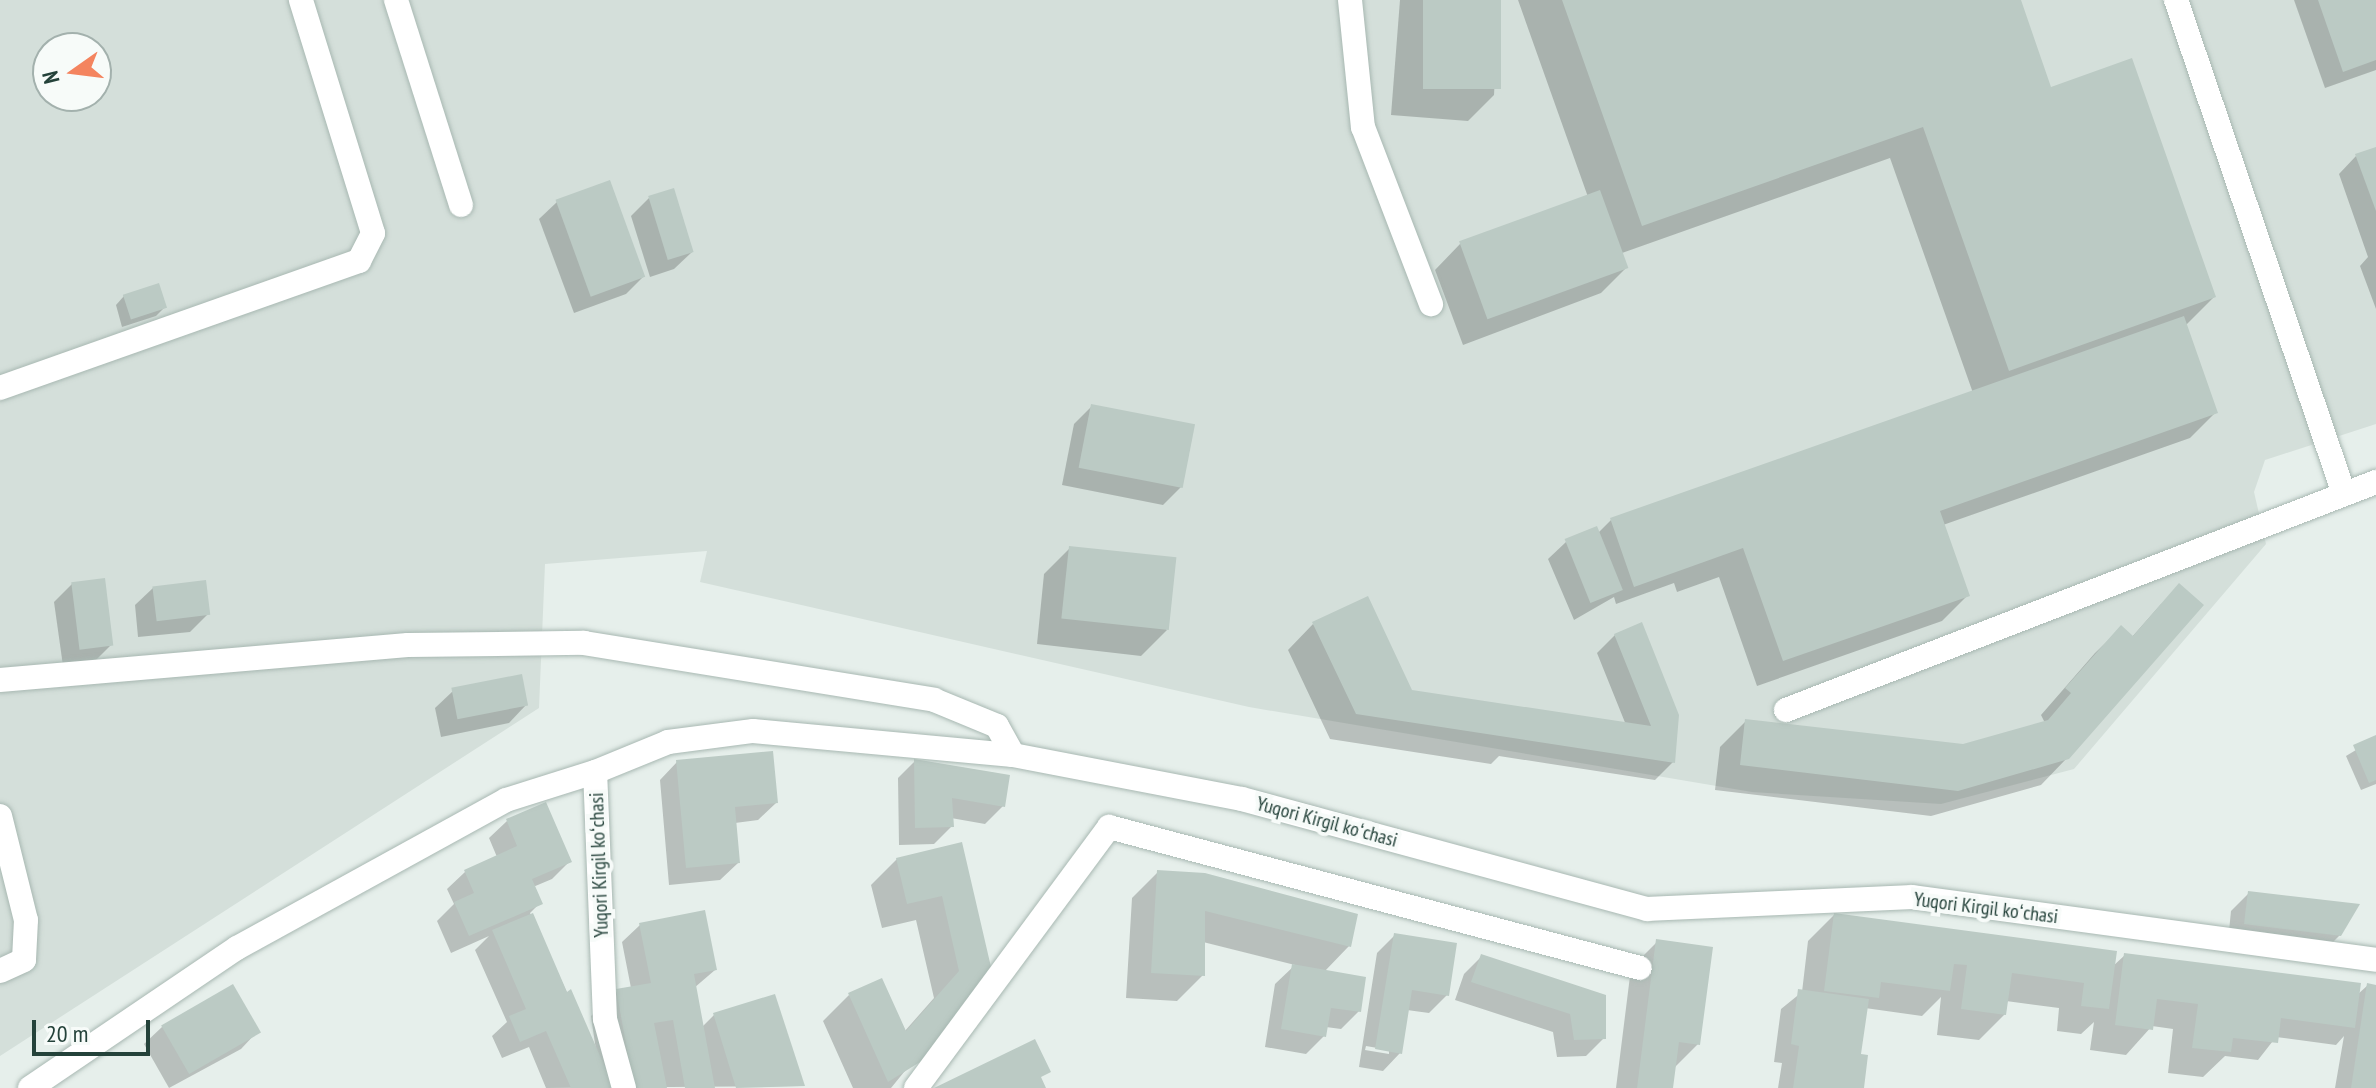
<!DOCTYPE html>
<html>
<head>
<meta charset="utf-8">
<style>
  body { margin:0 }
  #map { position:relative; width:2376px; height:1088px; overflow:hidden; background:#e6efeb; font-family:"PT Sans Narrow",sans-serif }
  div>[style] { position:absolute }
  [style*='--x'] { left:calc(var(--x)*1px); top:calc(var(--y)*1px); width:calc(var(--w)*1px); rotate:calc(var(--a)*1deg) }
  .built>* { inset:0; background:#d4dfda }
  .shadow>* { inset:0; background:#0003 }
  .building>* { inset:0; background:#bbcac4; transform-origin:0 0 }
  .roads { filter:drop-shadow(0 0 2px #a8b8b2) drop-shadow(0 0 2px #a8b8b2) }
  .minor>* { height:24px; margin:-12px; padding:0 12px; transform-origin:12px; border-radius:12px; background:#fff }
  span { translate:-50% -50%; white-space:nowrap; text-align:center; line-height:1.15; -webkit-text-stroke:8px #f7fbf9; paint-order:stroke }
  .street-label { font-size:20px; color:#24423a }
  .north { position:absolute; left:32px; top:32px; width:80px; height:80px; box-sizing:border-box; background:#f7fbf9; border:2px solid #a3b1ad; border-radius:50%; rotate:256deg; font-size:22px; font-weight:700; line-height:32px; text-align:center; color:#24423a }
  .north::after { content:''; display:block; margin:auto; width:28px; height:36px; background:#f4845f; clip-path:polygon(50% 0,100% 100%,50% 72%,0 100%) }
  .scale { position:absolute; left:32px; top:1020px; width:118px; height:36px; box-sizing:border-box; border:4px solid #24423a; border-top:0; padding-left:10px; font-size:24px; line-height:28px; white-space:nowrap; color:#24423a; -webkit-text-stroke:6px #f7fbf9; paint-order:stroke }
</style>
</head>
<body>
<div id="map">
  <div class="built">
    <i style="clip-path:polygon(evenodd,0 0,2376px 0,2376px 424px,2265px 460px,2254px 492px,2266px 544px,2074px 769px,1941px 804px,1752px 792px,1249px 707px,700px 582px,707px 551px,545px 564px,539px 708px,0 1056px,0 0,48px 48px,96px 48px,96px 96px,48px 96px,48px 48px)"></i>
  </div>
  <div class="shadow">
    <i style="clip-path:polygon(1400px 0,1499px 0,1494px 95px,1468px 121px,1391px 115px)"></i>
    <i style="clip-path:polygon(1518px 0,2019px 0,2050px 89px,2214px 297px,2185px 326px,2216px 412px,2190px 438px,1943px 525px,1968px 595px,1942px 621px,1757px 686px,1719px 577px,1677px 592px,1674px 583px,1616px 604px,1614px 597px,1574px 620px,1548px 559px,1566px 542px,1598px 533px,1611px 520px,1973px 393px,1890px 158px,1622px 253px,1627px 267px,1601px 293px,1463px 345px,1435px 270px,1460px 244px,1588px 197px)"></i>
    <i style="clip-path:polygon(2294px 0,2376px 0,2376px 70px,2325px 88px)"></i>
    <i style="clip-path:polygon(2376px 149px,2376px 309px,2360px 266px,2368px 257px,2339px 174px,2356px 156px)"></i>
    <i style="clip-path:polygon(649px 198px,692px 252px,674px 269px,650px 277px,631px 216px)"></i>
    <i style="clip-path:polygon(557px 202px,643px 277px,626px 294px,574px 313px,539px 219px)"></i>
    <i style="clip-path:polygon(124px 296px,164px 308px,156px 316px,122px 327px,116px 305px)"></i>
    <i style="clip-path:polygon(1092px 406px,1181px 487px,1163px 505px,1062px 485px,1074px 424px)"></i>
    <i style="clip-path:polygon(1070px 548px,1167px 630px,1141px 656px,1037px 644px,1044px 574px)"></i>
    <i style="clip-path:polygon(72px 584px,111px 645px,93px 663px,63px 666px,54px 602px)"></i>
    <i style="clip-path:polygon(153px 588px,208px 614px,190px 632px,138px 637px,135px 605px)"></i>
    <i style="clip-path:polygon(2162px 603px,2067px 758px,2041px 785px,1931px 816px,1715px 790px,1720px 747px,1746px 721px,1963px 746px,2045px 723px,2041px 715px,2095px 653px,2121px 628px,2132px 637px)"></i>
    <i style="clip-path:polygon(1313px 624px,1411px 692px,1626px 725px,1597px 653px,1615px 635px,1673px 762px,1655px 780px,1499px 756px,1491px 764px,1330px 739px,1288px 650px)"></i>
    <i style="clip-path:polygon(453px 691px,526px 705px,509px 723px,441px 737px,435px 708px)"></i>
    <i style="clip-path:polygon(2376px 738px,2376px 784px,2361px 790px,2346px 756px)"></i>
    <i style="clip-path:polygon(915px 761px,1003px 806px,985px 824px,951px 818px,952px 826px,934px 844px,899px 845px,898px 778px)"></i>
    <i style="clip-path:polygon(677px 762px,776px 803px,758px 820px,735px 823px,738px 863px,720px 880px,669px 885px,660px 780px)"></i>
    <i style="clip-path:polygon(507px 821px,570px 861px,552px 879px,533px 887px,540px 903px,530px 913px,597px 1057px,591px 1016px,617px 991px,631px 988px,622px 942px,640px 925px,715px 970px,694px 988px,702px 1027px,714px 1015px,774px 996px,802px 1086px,546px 1088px,529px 1047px,502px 1058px,492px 1036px,507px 1022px,475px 950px,489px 936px,451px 953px,437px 921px,454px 904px,447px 889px,465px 872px,497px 857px,489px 838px)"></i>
    <i style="clip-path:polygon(960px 845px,989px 968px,891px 1088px,853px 1088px,823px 1021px,849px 995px,904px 1032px,934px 998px,916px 920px,882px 928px,871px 885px,897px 859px)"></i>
    <i style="clip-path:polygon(1158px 872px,1349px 946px,1324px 972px,1359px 1011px,1341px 1029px,1326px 1027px,1324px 1036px,1306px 1054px,1265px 1047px,1275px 984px,1295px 965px,1203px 942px,1203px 975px,1177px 1001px,1126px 998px,1132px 898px)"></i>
    <i style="clip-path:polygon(2249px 893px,2340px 935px,2322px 953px,2228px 941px,2231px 911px)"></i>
    <i style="clip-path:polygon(1834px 915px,2112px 967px,2125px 955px,2357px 995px,2368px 985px,2376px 987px,2376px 1088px,2335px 1088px,2344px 1036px,2336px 1045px,2276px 1037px,2258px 1060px,2225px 1056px,2203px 1077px,2168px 1073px,2173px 1029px,2152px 1026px,2126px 1055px,2090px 1050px,2094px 1022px,2081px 1034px,2057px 1031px,2059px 1008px,2006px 1001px,2005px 1014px,1979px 1040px,1937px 1035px,1941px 997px,1922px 1016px,1865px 1008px,1859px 1056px,1862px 1088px,1778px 1088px,1782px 1063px,1774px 1062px,1781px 1009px,1802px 992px,1808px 941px)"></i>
    <i style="clip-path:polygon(evenodd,1395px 935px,1447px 995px,1429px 1013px,1407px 1010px,1400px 1053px,1383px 1071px,1359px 1067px,1377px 953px,1395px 935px,1366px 1046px,1389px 1050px,1389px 1054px,1365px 1050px,1366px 1046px)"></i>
    <i style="clip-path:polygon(1657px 942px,1698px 1044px,1673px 1069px,1671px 1088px,1616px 1088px,1631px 968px)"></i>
    <i style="clip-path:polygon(1482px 956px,1604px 997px,1604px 1038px,1586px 1056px,1557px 1057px,1553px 1032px,1455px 1000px,1464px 974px)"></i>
    <i style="clip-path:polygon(162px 1027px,258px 1031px,241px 1049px,169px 1088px,144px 1044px)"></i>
  </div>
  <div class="building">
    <i style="left:1423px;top:0;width:78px;height:89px"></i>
    <i style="clip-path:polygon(1562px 0,2021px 0,2051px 87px,2132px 58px,2216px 297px,2009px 371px,1923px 127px,1642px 226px)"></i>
    <i style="clip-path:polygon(2318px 0,2376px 0,2376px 60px,2343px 72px)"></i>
    <i style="clip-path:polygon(2376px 147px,2376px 211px,2355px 154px)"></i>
    <i style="left:610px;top:180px;width:103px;height:58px;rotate:70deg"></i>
    <i style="left:674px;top:188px;width:67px;height:27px;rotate:73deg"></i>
    <i style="left:1600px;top:190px;width:83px;height:150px;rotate:70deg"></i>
    <i style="left:159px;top:283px;width:26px;height:38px;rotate:72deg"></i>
    <i style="clip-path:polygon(2184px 316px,2218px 413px,1940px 511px,1970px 596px,1783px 661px,1743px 548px,1634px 587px,1610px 518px)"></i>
    <i style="left:1091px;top:404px;width:106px;height:65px;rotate:11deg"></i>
    <i style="left:1597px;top:526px;width:69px;height:35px;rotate:68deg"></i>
    <i style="left:1069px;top:546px;width:108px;height:73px;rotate:6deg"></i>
    <i style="left:105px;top:578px;width:68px;height:34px;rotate:83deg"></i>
    <i style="left:206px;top:580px;width:35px;height:54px;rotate:83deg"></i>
    <i style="clip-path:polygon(2179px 583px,2204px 605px,2069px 759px,1958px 791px,1740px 765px,1745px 719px,1963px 744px,2048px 720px,2071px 693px,2065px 688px,2121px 625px,2133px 636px)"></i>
    <i style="clip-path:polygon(1368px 596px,1412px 690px,1651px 726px,1614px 634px,1642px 622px,1679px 715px,1675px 763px,1356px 714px,1312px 622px)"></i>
    <i style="left:522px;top:674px;width:32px;height:72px;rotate:79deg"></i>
    <i style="clip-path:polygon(2376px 735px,2376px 780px,2369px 783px,2353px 745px)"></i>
    <i style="clip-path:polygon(773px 751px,778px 803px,735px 807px,740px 863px,686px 868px,676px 760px)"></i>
    <i style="clip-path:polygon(914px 759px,1010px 775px,1005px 807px,952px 798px,954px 827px,915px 828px)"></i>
    <i style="clip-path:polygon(546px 802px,572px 862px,532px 879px,543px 904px,469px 936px,454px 902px,474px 893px,464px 870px,517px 846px,506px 819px)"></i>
    <i style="clip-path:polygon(962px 842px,991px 967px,998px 973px,920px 1062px,888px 1082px,848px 993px,882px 978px,906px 1031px,959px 971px,942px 896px,907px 904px,896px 858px)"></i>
    <i style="clip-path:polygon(1157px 870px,1205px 873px,1358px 914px,1351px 947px,1205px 911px,1205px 976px,1151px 973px)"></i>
    <i style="clip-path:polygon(2248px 891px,2360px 904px,2341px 936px,2244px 924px)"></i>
    <i style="clip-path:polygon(705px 910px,717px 970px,694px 974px,715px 1088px,685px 1088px,673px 1020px,654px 1023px,667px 1088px,634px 1088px,616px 989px,651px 983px,639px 923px)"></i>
    <i style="clip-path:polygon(533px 913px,567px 992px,571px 989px,614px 1088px,571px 1088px,546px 1031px,520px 1042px,509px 1016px,526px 1009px,492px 930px)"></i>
    <i style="clip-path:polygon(1834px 913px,2117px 951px,2109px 1009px,2081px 1006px,2084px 983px,2012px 973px,2006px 1015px,1961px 1009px,1967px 965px,1954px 964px,1950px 991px,1881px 982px,1879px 998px,1824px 991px)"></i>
    <i style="clip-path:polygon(1394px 933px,1457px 943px,1449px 996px,1412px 990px,1402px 1054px,1375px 1049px)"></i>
    <i style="clip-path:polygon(1656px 939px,1713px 947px,1700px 1045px,1679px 1042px,1673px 1088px,1637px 1088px)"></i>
    <i style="clip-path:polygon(2124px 953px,2361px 983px,2355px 1028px,2281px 1018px,2278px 1043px,2233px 1038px,2231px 1052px,2192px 1048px,2198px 1004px,2157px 999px,2153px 1030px,2115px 1025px)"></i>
    <i style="clip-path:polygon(1481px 954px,1606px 995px,1606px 1039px,1574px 1040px,1570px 1014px,1471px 982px)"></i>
    <i style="clip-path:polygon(1292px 964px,1366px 977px,1361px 1012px,1331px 1008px,1326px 1037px,1281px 1029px)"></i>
    <i style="clip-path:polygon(2367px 983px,2376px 985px,2376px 1088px,2351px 1088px)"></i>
    <i style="left:233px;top:984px;width:56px;height:83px;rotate:60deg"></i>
    <i style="clip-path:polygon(1798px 989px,1869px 999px,1861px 1054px,1868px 1055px,1864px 1088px,1793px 1088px,1799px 1046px,1791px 1044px)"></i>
    <i style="clip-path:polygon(775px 994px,805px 1086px,736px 1088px,713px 1013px)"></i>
    <i style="clip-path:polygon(1035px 1039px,1051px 1072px,1041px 1077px,1046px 1088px,934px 1088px)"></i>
  </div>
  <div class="roads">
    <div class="minor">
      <i style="--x:396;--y:0;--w:215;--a:72.4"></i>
      <i style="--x:1350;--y:0;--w:128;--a:84.2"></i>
      <i style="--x:1363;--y:127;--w:190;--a:69"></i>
      <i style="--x:2176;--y:0;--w:522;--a:71.22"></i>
      <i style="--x:0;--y:388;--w:381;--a:-19.5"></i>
      <i style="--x:359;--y:261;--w:31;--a:-63"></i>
      <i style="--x:373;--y:233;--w:244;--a:-107.2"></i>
      <i style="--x:0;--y:680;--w:409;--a:-4.9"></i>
      <i style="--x:408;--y:645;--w:176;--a:-0.7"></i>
      <i style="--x:584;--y:643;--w:355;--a:9.2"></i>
      <i style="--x:934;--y:700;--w:68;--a:22.4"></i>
      <i style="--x:997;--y:726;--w:33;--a:61"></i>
      <i style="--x:1786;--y:710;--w:633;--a:-21.13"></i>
      <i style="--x:0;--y:816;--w:107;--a:76"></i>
      <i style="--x:26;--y:920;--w:40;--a:92.9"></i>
      <i style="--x:24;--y:960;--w:26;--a:155"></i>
      <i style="--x:30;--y:1088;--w:250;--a:-34.1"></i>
      <i style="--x:237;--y:948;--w:307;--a:-28.8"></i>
      <i style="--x:506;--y:800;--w:93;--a:-17.5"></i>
      <i style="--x:624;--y:1088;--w:72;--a:-105.4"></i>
      <i style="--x:605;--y:1019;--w:247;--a:-92.3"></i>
      <i style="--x:595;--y:772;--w:79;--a:-22.3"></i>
      <i style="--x:668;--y:742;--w:86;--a:-7.4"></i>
      <i style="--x:753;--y:731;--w:261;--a:5.3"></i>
      <i style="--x:1013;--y:755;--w:233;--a:10.9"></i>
      <i style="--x:1242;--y:799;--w:420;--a:15.2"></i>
      <i style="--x:1647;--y:909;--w:265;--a:-2.6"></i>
      <i style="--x:1912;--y:897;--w:468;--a:7.7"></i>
      <i style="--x:916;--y:1088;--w:325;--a:-53.5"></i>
      <i style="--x:1109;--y:827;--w:549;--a:14.87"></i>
    </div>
  </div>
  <div class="street-label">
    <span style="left:1327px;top:822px;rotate:15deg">Yuqori Kirgil koʻchasi</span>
    <span style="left:599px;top:865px;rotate:-92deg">Yuqori Kirgil koʻchasi</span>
    <span style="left:1986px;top:908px;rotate:7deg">Yuqori Kirgil koʻchasi</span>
  </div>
  <div class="north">N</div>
  <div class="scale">20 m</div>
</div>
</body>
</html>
